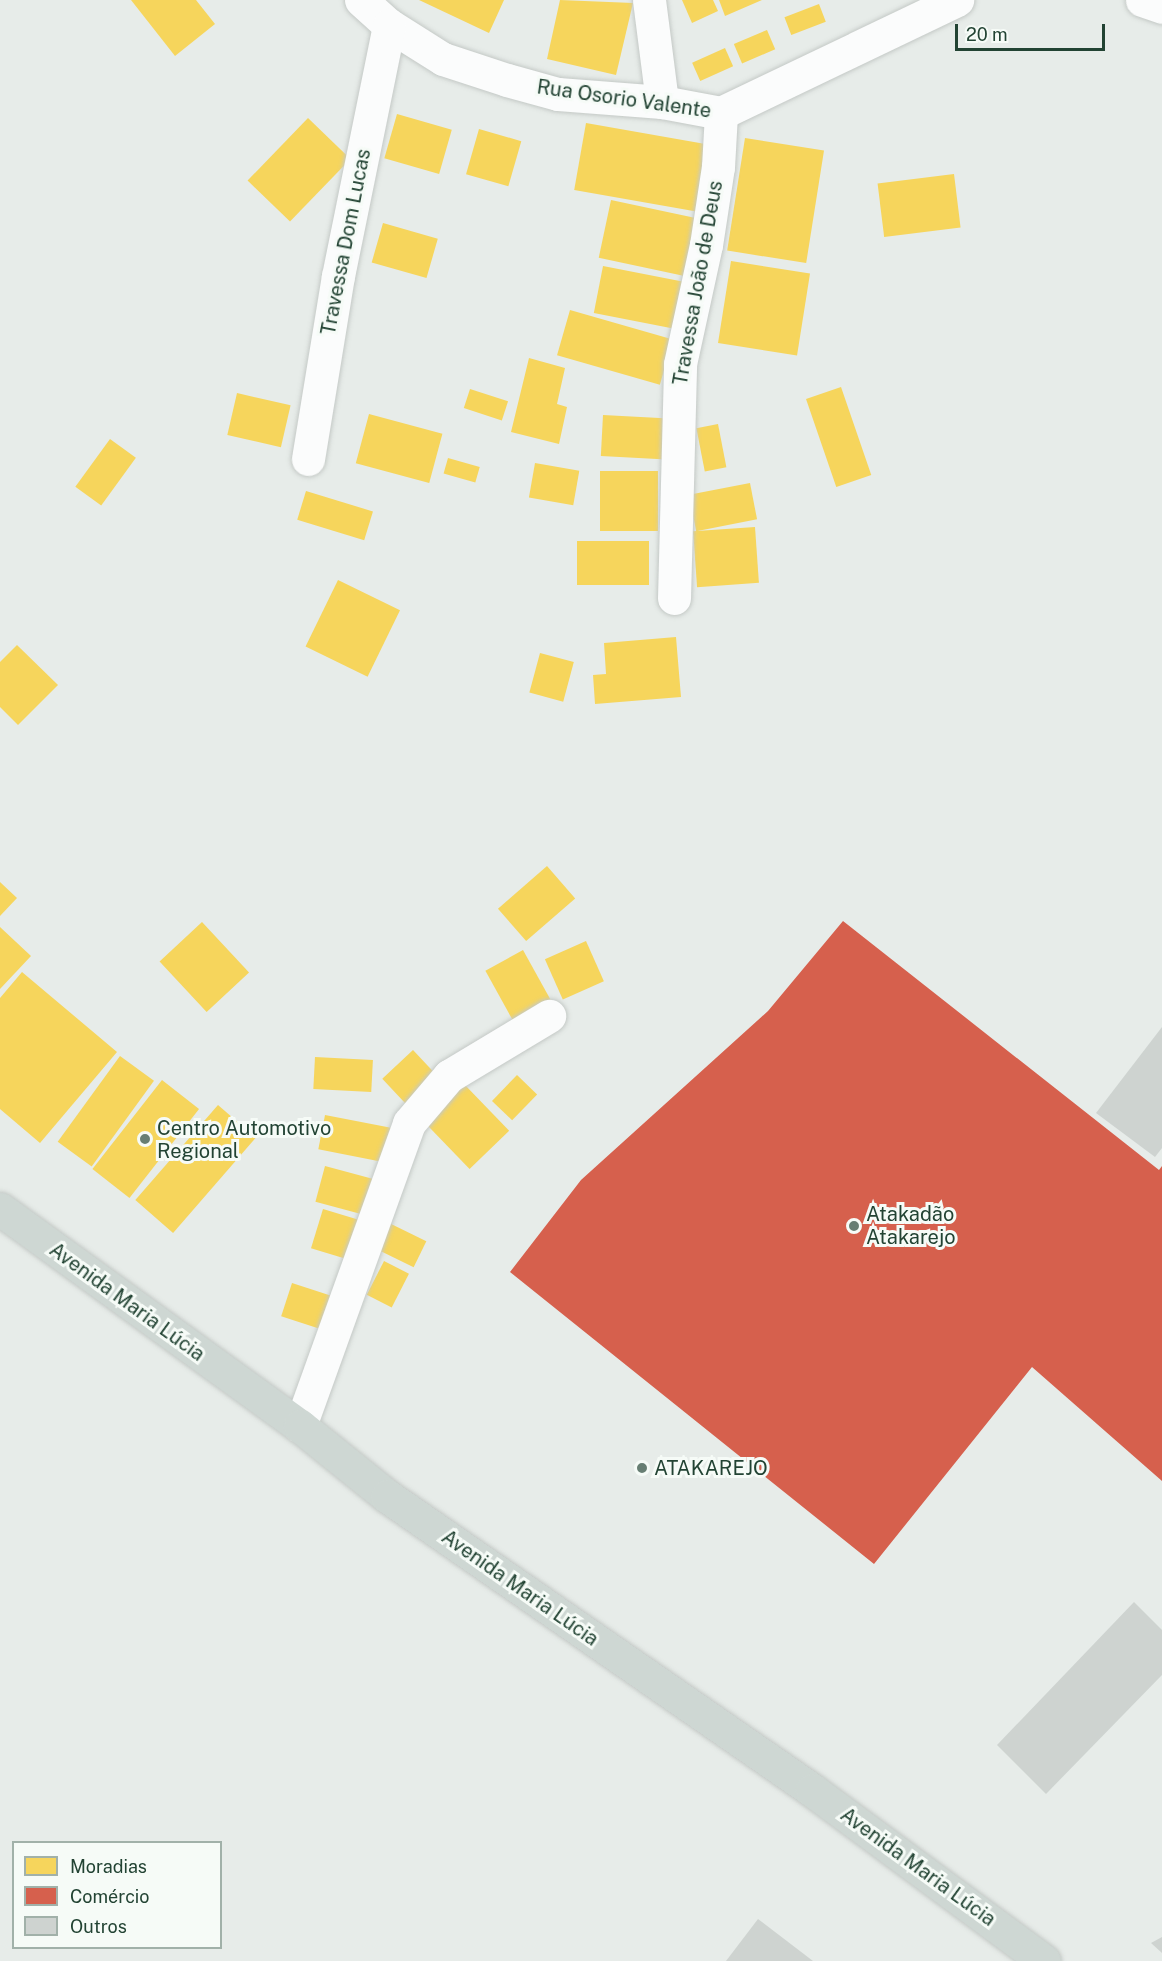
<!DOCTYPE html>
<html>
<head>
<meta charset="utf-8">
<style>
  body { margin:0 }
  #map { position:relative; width:1162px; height:1961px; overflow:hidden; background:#e7ece9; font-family:"Public Sans",sans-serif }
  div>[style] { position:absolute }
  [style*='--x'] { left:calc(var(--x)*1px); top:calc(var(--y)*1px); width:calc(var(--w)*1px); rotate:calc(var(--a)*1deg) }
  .homes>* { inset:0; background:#f6d55c; transform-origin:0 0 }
  .shops>* { inset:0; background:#d6604d }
  .building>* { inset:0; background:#ced3d0 }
  .roads { filter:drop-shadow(0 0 2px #c4c9c6) drop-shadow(0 0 2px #c4c9c6) }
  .minor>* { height:33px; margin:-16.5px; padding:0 16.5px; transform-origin:16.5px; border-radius:16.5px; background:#fbfcfc }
  .major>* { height:33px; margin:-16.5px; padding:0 16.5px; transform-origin:16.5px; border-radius:16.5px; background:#ced7d3 }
  .dots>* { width:16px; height:16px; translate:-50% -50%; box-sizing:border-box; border:3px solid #f6fbf7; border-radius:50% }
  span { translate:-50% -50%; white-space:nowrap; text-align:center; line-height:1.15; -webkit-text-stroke:6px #f6fbf7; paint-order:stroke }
  .street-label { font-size:20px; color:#224333 }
  .poi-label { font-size:20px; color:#224333 }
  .left { translate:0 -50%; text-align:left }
  .legend { position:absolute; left:12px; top:1841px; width:210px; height:108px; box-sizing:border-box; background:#f6fbf7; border:2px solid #a1b1a9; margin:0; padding:8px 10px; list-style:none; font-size:18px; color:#224333 }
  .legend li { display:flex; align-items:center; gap:12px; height:30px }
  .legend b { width:30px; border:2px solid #a1b1a9 }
  .scale { position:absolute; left:955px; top:24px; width:150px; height:27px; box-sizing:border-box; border:3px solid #224333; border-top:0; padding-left:8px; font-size:18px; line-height:21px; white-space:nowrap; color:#224333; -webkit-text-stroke:4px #f6fbf7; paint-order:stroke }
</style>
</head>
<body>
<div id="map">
  <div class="homes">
    <i style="clip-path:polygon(131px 0,196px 0,215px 24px,175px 56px)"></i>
    <i style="clip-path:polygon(419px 0,504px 0,489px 33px)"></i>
    <i style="clip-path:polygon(560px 0,633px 3px,616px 75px,547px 59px)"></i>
    <i style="clip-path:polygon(682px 0,713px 0,718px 11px,692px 23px)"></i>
    <i style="clip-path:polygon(719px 0,762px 0,725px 16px)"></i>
    <i style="left:819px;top:4px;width:19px;height:37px;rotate:69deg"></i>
    <i style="left:767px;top:30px;width:21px;height:36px;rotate:67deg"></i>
    <i style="left:725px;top:48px;width:20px;height:36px;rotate:66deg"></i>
    <i style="left:397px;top:114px;width:57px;height:46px;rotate:16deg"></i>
    <i style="left:308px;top:118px;width:59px;height:87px;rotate:44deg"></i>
    <i style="left:586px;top:123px;width:124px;height:68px;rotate:10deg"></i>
    <i style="left:479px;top:129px;width:44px;height:47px;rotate:16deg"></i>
    <i style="left:745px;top:138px;width:80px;height:114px;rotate:9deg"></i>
    <i style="left:954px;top:174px;width:54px;height:77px;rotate:83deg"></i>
    <i style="left:611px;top:200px;width:90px;height:59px;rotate:12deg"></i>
    <i style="left:383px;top:223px;width:57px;height:41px;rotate:16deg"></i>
    <i style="left:731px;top:261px;width:80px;height:83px;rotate:9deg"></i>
    <i style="left:603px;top:266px;width:86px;height:48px;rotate:11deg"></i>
    <i style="left:570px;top:310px;width:107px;height:47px;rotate:16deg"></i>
    <i style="clip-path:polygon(529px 358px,565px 368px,557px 404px,567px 407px,559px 444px,511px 432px)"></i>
    <i style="left:841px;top:387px;width:93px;height:37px;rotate:71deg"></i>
    <i style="left:470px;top:389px;width:40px;height:20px;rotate:18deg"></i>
    <i style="left:237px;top:393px;width:55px;height:43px;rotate:13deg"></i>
    <i style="left:369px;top:414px;width:76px;height:51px;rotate:15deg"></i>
    <i style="left:603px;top:415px;width:66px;height:41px;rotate:3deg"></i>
    <i style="left:718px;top:424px;width:44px;height:22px;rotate:79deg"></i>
    <i style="left:110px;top:439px;width:32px;height:59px;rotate:36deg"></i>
    <i style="left:448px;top:458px;width:33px;height:16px;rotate:16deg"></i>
    <i style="left:535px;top:463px;width:45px;height:35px;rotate:10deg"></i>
    <i style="left:658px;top:471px;width:60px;height:58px;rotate:90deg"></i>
    <i style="left:750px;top:483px;width:37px;height:62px;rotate:79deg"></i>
    <i style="left:306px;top:491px;width:70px;height:30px;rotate:17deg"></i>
    <i style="left:755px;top:527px;width:56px;height:62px;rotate:86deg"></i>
    <i style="left:649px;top:541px;width:44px;height:72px;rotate:90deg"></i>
    <i style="left:338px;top:580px;width:69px;height:74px;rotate:26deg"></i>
    <i style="clip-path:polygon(676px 637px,681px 697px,595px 704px,593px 675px,606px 674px,604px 643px)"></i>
    <i style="clip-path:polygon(17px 645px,58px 685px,18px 725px,0 707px,0 662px)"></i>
    <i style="left:540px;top:653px;width:35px;height:41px;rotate:15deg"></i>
    <i style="left:547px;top:866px;width:43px;height:65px;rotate:49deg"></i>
    <i style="clip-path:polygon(0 882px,17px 898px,0 916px)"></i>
    <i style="left:202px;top:922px;width:69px;height:58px;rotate:47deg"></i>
    <i style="clip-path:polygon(0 927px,31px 956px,0 989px)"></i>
    <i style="left:586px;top:941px;width:44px;height:45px;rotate:66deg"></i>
    <i style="left:523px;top:950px;width:64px;height:43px;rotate:61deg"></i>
    <i style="clip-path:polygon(22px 972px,117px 1052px,40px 1143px,0 1109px,0 998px)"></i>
    <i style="left:413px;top:1050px;width:34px;height:42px;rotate:47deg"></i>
    <i style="left:120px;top:1056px;width:42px;height:106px;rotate:36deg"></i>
    <i style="left:315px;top:1057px;width:58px;height:32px;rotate:3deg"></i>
    <i style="left:517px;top:1075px;width:28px;height:36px;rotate:44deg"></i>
    <i style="left:162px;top:1080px;width:47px;height:113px;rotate:38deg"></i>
    <i style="left:464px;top:1084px;width:65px;height:55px;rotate:46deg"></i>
    <i style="left:218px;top:1105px;width:50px;height:126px;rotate:41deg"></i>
    <i style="left:325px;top:1115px;width:71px;height:35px;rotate:11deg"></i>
    <i style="left:325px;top:1166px;width:50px;height:37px;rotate:15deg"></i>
    <i style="left:323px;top:1209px;width:38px;height:41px;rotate:17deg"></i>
    <i style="left:385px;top:1221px;width:46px;height:29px;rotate:26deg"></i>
    <i style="left:384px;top:1261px;width:28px;height:38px;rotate:27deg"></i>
    <i style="left:292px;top:1283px;width:46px;height:35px;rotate:18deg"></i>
  </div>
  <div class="shops">
    <i style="clip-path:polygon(843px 921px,1159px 1170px,1162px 1166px,1162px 1481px,1032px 1367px,874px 1564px,510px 1272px,581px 1180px,768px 1011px)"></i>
  </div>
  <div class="building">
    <i style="clip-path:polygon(1162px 1027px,1162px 1148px,1155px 1157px,1096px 1113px)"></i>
    <i style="clip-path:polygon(1134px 1602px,1162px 1630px,1162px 1675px,1046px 1794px,997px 1745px)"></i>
    <i style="clip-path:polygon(758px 1919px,813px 1961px,726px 1961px)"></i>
    <i style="clip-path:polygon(1162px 1937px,1162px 1953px,1151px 1943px)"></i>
  </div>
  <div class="roads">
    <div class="minor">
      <i style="--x:361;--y:0;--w:38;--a:42"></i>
      <i style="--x:389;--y:25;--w:64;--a:32.2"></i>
      <i style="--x:443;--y:59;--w:67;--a:18.2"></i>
      <i style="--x:507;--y:80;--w:53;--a:15.4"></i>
      <i style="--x:558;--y:94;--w:104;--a:4.4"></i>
      <i style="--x:662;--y:102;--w:60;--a:10.6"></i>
      <i style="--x:721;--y:113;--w:262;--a:-25.6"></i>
      <i style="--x:649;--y:0;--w:103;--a:82.7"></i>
      <i style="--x:1142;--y:0;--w:21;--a:19"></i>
      <i style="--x:308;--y:459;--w:185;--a:-80.7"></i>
      <i style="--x:338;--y:276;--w:256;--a:-78.5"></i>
      <i style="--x:674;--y:598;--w:234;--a:-88.5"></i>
      <i style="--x:680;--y:364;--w:122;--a:-77.7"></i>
      <i style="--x:706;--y:245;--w:79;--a:-81.3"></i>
      <i style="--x:718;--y:167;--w:54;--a:-86.8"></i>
      <i style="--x:300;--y:1426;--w:322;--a:-70.2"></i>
      <i style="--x:409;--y:1123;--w:62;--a:-49.6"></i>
      <i style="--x:449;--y:1076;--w:117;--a:-31"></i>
    </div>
    <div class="major">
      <i style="--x:0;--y:1209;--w:370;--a:35.9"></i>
      <i style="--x:300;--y:1426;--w:112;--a:38.8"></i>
      <i style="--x:387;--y:1496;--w:517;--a:34.67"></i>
      <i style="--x:812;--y:1790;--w:288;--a:36.4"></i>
    </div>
  </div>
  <div class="dots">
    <i style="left:145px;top:1139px;background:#677e73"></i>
    <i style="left:854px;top:1226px;background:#677e73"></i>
    <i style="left:642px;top:1468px;background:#677e73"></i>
  </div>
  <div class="street-label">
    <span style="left:624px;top:99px;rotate:8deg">Rua Osorio Valente</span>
    <span style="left:346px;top:242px;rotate:-79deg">Travessa Dom Lucas</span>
    <span style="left:698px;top:283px;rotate:-80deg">Travessa João de Deus</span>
    <span style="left:127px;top:1302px;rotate:36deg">Avenida Maria Lúcia</span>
    <span style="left:520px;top:1588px;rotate:35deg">Avenida Maria Lúcia</span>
    <span style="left:918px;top:1867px;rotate:36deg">Avenida Maria Lúcia</span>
  </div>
  <div class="poi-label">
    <span class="left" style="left:157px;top:1140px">Centro Automotivo<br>Regional</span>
    <span class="left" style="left:866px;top:1226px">Atakadão<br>Atakarejo</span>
    <span class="left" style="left:654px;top:1468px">ATAKAREJO</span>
  </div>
  <ul class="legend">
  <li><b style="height:16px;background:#f6d55c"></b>Moradias</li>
  <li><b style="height:16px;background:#d6604d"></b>Comércio</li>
  <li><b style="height:16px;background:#ced3d0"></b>Outros</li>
  </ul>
  <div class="scale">20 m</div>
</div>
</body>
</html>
